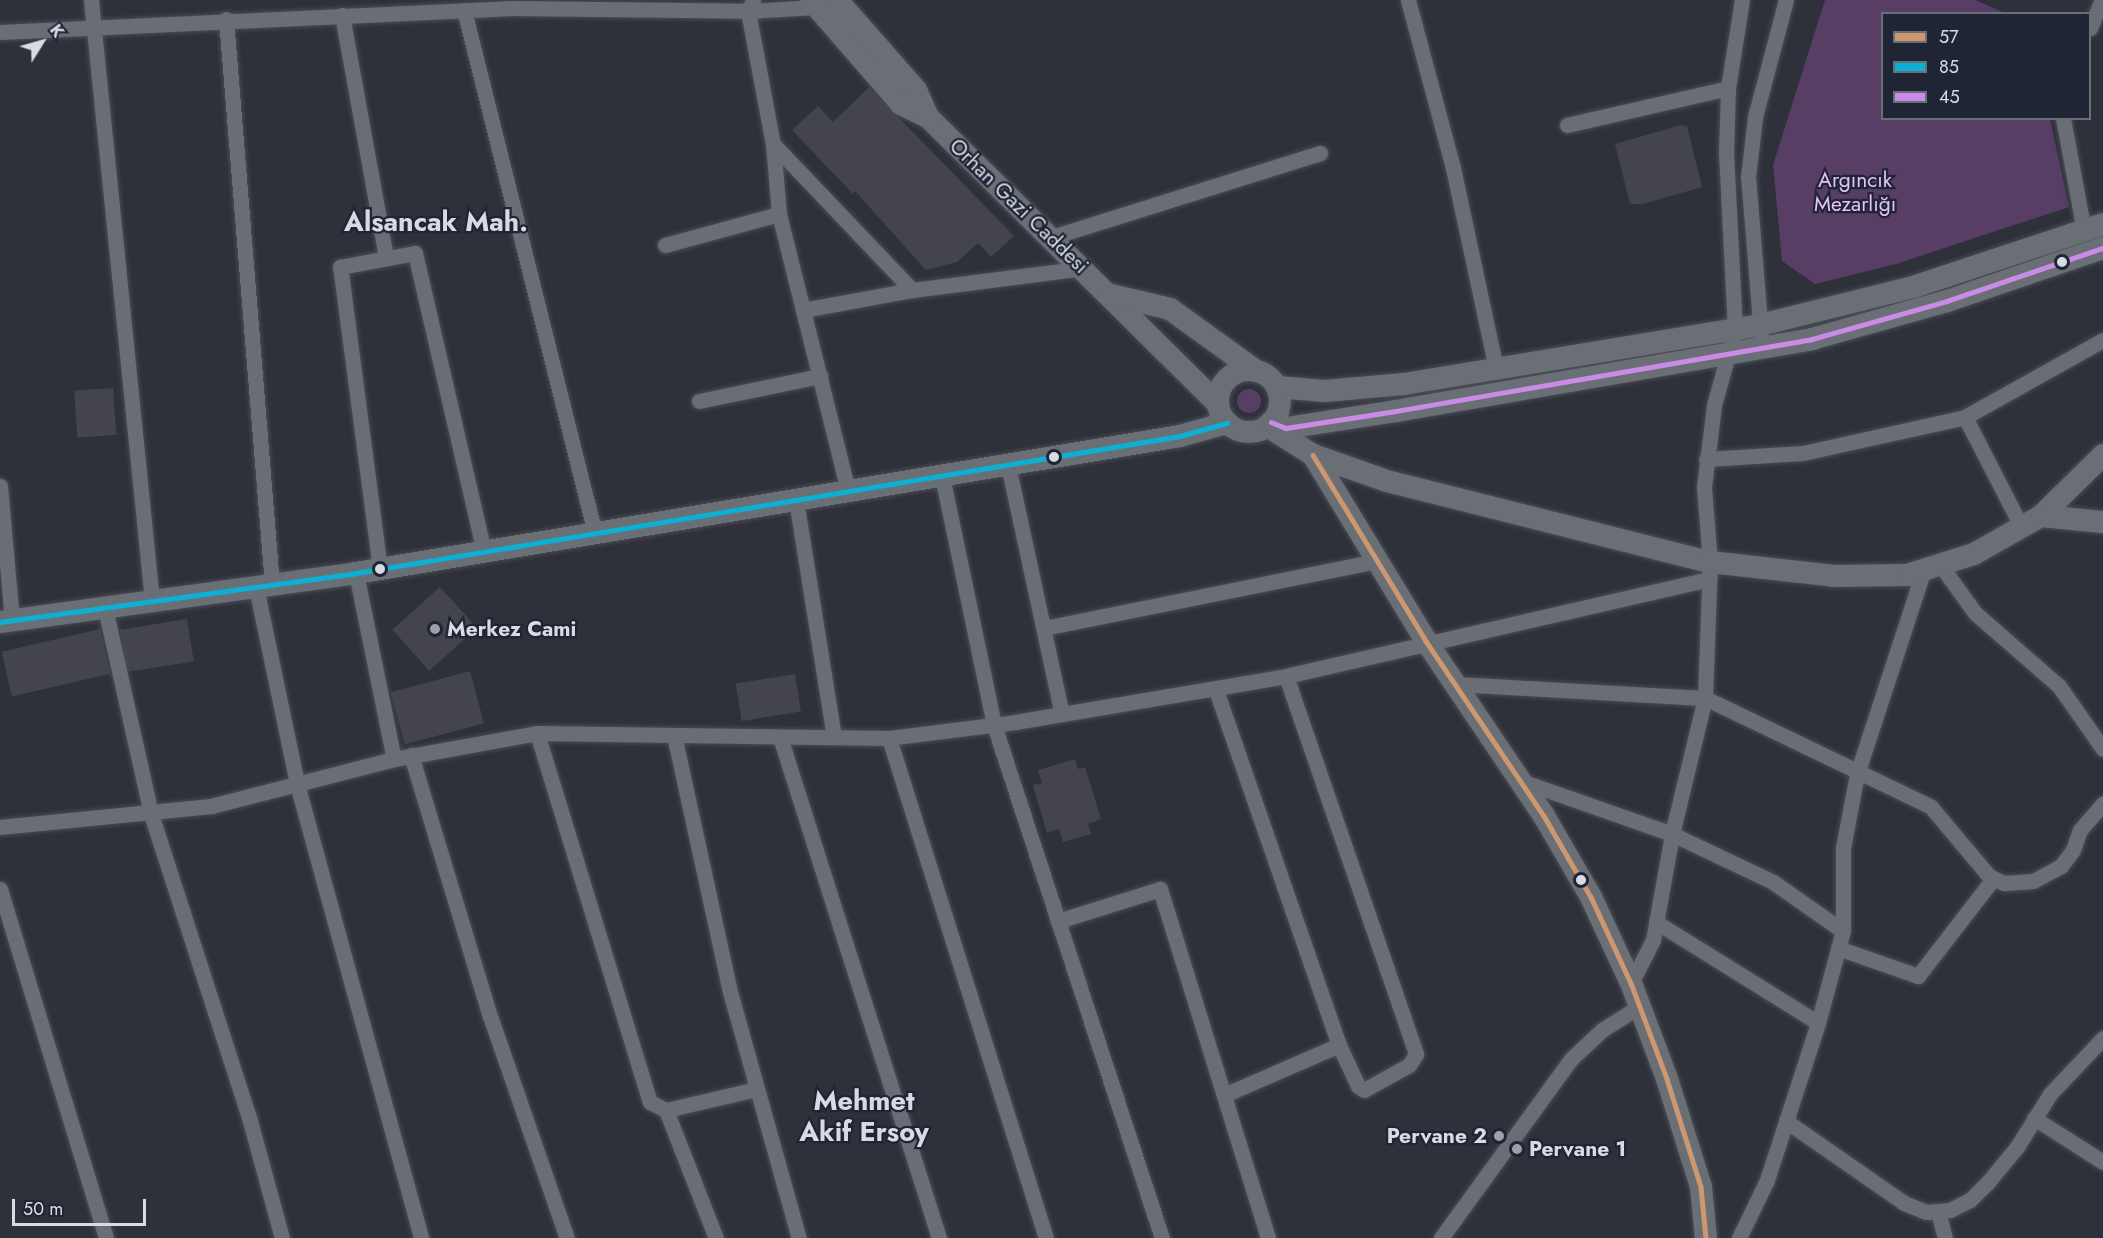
<!DOCTYPE html>
<html>
<head>
<meta charset="utf-8">
<style>
  body { margin:0 }
  #map { position:relative; width:2103px; height:1238px; overflow:hidden; background:#2e313a; font-family:Jost,sans-serif }
  div>[style] { position:absolute }
  [style*='--x'] { left:calc(var(--x)*1px); top:calc(var(--y)*1px); width:calc(var(--w)*1px); rotate:calc(var(--a)*1deg) }
  .green>* { inset:0; background:#583d65 }
  .round { border-radius:50% }
  .building>* { inset:0; background:#44454c; transform-origin:0 0 }
  .roads { filter:drop-shadow(0 0 2px #4a4c55) drop-shadow(0 0 2px #4a4c55) }
  .street>* { height:15px; margin:-7.5px; padding:0 7.5px; transform-origin:7.5px; border-radius:7.5px; background:#6a6d75 }
  .secondary>* { height:22px; margin:-11px; padding:0 11px; transform-origin:11px; border-radius:11px; background:#6a6f76 }
  .secondary>.ring { margin:-11px; padding:0; box-sizing:content-box; background:none; border:22px solid #6a6f76; border-radius:50% }
  .bus-1>* { height:4.5px; margin:-2.25px; padding:0 2.25px; transform-origin:2.25px; border-radius:2.25px; background:#cd976f }
  .bus-2>* { height:4.5px; margin:-2.25px; padding:0 2.25px; transform-origin:2.25px; border-radius:2.25px; background:#0dafd3 }
  .bus-3>* { height:4.5px; margin:-2.25px; padding:0 2.25px; transform-origin:2.25px; border-radius:2.25px; background:#ca8be6 }
  .dots>* { width:16px; height:16px; translate:-50% -50%; box-sizing:border-box; border:3px solid #202535; border-radius:50% }
  span { translate:-50% -50%; white-space:nowrap; text-align:center; line-height:1.15; -webkit-text-stroke:4.5px #202535; paint-order:stroke }
  .park-label { font-size:21px; color:#e5c2f5 }
  .street-label { font-size:21px; color:#d7dbe5 }
  .poi-label { font-size:21px; color:#d7dbe5; font-weight:700 }
  .left { translate:0 -50%; text-align:left }
  .right { translate:-100% -50%; text-align:right }
  .district-label { font-size:27px; color:#d7dbe5; font-weight:700 }
  .legend { position:absolute; left:1881px; top:12px; width:210px; height:108px; box-sizing:border-box; background:#202535; border:2px solid #696e7b; margin:0; padding:8px 10px; list-style:none; font-size:18px; color:#d7dbe5 }
  .legend li { display:flex; align-items:center; gap:12px; height:30px }
  .legend b { width:30px; border:2px solid #696e7b }
  .north { position:absolute; left:12px; top:12px; width:60px; height:60px; -webkit-text-stroke:4px #202535; paint-order:stroke; rotate:53deg; font-size:16px; font-weight:700; line-height:24px; text-align:center; color:#d7dbe5 }
  .north::after { content:''; display:block; margin:auto; width:21px; height:27px; background:#d7dbe5; clip-path:polygon(50% 0,100% 100%,50% 72%,0 100%) }
  .scale { position:absolute; left:12px; top:1199px; width:134px; height:27px; box-sizing:border-box; border:3px solid #d7dbe5; border-top:0; padding-left:8px; font-size:18px; line-height:21px; white-space:nowrap; color:#d7dbe5; -webkit-text-stroke:4px #202535; paint-order:stroke }
</style>
</head>
<body>
<div id="map">
  <div class="green">
    <i style="clip-path:polygon(1825px 0,1975px 0,2005px 13px,1882px 14px,1882px 118px,2050px 119px,2069px 207px,1896px 264px,1815px 284px,1782px 261px,1773px 165px)"></i>
    <i class="round" style="left:1237px;top:389px;width:24px;height:24px"></i>
  </div>
  <div class="building">
    <i style="clip-path:polygon(869px 87px,1014px 236px,991px 257px,978px 243px,957px 262px,926px 270px,855px 191px,853px 194px,792px 130px,818px 106px,833px 122px)"></i>
    <i style="clip-path:polygon(1681px 125px,1687px 126px,1702px 187px,1643px 204px,1630px 204px,1615px 144px)"></i>
    <i style="left:113px;top:388px;width:47px;height:39px;rotate:86deg"></i>
    <i style="left:440px;top:587px;width:55px;height:64px;rotate:48deg"></i>
    <i style="left:187px;top:619px;width:43px;height:68px;rotate:81deg"></i>
    <i style="left:100px;top:629px;width:46px;height:101px;rotate:77deg"></i>
    <i style="left:470px;top:671px;width:54px;height:82px;rotate:75deg"></i>
    <i style="left:795px;top:674px;width:38px;height:60px;rotate:81deg"></i>
    <i style="clip-path:polygon(1075px 759px,1078px 769px,1085px 767px,1101px 819px,1088px 824px,1091px 834px,1063px 842px,1059px 829px,1047px 833px,1033px 785px,1042px 783px,1038px 770px)"></i>
  </div>
  <div class="roads">
    <div class="street">
      <i style="--x:91;--y:0;--w:604;--a:84.2"></i>
      <i style="--x:753;--y:0;--w:12;--a:114"></i>
      <i style="--x:748;--y:11;--w:135;--a:79.4"></i>
      <i style="--x:773;--y:144;--w:70;--a:85.1"></i>
      <i style="--x:779;--y:214;--w:285;--a:76"></i>
      <i style="--x:1408;--y:0;--w:174;--a:75"></i>
      <i style="--x:1453;--y:168;--w:205;--a:77.9"></i>
      <i style="--x:464;--y:10;--w:540;--a:75.96"></i>
      <i style="--x:342;--y:15;--w:247;--a:79.7"></i>
      <i style="--x:226;--y:19;--w:568;--a:85.35"></i>
      <i style="--x:2090;--y:28;--w:30;--a:-67"></i>
      <i style="--x:0;--y:32;--w:514;--a:-2.68"></i>
      <i style="--x:513;--y:8;--w:235;--a:0.7"></i>
      <i style="--x:748;--y:11;--w:68;--a:-3.4"></i>
      <i style="--x:2063;--y:118;--w:115;--a:79.5"></i>
      <i style="--x:1567;--y:125;--w:165;--a:-12.9"></i>
      <i style="--x:773;--y:144;--w:202;--a:46.4"></i>
      <i style="--x:1052;--y:237;--w:281;--a:-17.4"></i>
      <i style="--x:665;--y:245;--w:118;--a:-15.2"></i>
      <i style="--x:803;--y:310;--w:111;--a:-10.4"></i>
      <i style="--x:912;--y:290;--w:173;--a:-7.3"></i>
      <i style="--x:1761;--y:334;--w:158;--a:-94.7"></i>
      <i style="--x:1748;--y:177;--w:60;--a:-83.3"></i>
      <i style="--x:1755;--y:117;--w:121;--a:-75.2"></i>
      <i style="--x:699;--y:401;--w:124;--a:-11.7"></i>
      <i style="--x:1965;--y:417;--w:125;--a:62.8"></i>
      <i style="--x:1706;--y:459;--w:97;--a:-3.5"></i>
      <i style="--x:1803;--y:453;--w:166;--a:-12.5"></i>
      <i style="--x:1965;--y:417;--w:158;--a:-29.2"></i>
      <i style="--x:1008;--y:465;--w:255;--a:77.8"></i>
      <i style="--x:942;--y:476;--w:254;--a:78.2"></i>
      <i style="--x:994;--y:725;--w:540;--a:71.87"></i>
      <i style="--x:0;--y:486;--w:136;--a:84.9"></i>
      <i style="--x:796;--y:500;--w:240;--a:80.9"></i>
      <i style="--x:1942;--y:567;--w:57;--a:54.3"></i>
      <i style="--x:1975;--y:613;--w:111;--a:41"></i>
      <i style="--x:2059;--y:686;--w:77;--a:55.1"></i>
      <i style="--x:380;--y:569;--w:305;--a:-97.5"></i>
      <i style="--x:340;--y:267;--w:76;--a:-10.6"></i>
      <i style="--x:415;--y:253;--w:307;--a:77"></i>
      <i style="--x:356;--y:573;--w:190;--a:78.5"></i>
      <i style="--x:256;--y:587;--w:201;--a:78.2"></i>
      <i style="--x:297;--y:784;--w:471;--a:74.7"></i>
      <i style="--x:105;--y:608;--w:211;--a:77.4"></i>
      <i style="--x:151;--y:814;--w:323;--a:72.1"></i>
      <i style="--x:250;--y:1121;--w:121;--a:74.7"></i>
      <i style="--x:1044;--y:628;--w:340;--a:-11.4"></i>
      <i style="--x:1286;--y:676;--w:400;--a:71"></i>
      <i style="--x:1416;--y:1054;--w:13;--a:122"></i>
      <i style="--x:1409;--y:1065;--w:51;--a:150.9"></i>
      <i style="--x:1364;--y:1090;--w:7;--a:-146"></i>
      <i style="--x:1358;--y:1086;--w:45;--a:-114.9"></i>
      <i style="--x:1454;--y:684;--w:251;--a:3.2"></i>
      <i style="--x:1705;--y:698;--w:251;--a:25.7"></i>
      <i style="--x:1931;--y:807;--w:90;--a:50"></i>
      <i style="--x:1989;--y:876;--w:17;--a:25"></i>
      <i style="--x:2004;--y:883;--w:29;--a:-4"></i>
      <i style="--x:2033;--y:881;--w:32;--a:-28"></i>
      <i style="--x:2061;--y:866;--w:20;--a:-53"></i>
      <i style="--x:2073;--y:850;--w:21;--a:-71"></i>
      <i style="--x:2080;--y:830;--w:35;--a:-49"></i>
      <i style="--x:1216;--y:690;--w:376;--a:70.9"></i>
      <i style="--x:1339;--y:1045;--w:125;--a:156.5"></i>
      <i style="--x:537;--y:733;--w:386;--a:73"></i>
      <i style="--x:650;--y:1102;--w:18;--a:27"></i>
      <i style="--x:666;--y:1110;--w:92;--a:-13.1"></i>
      <i style="--x:674;--y:735;--w:259;--a:77.7"></i>
      <i style="--x:729;--y:988;--w:260;--a:74.4"></i>
      <i style="--x:780;--y:737;--w:526;--a:72.39"></i>
      <i style="--x:889;--y:738;--w:524;--a:72.57"></i>
      <i style="--x:411;--y:755;--w:273;--a:73.2"></i>
      <i style="--x:490;--y:1016;--w:235;--a:70.9"></i>
      <i style="--x:1521;--y:781;--w:160;--a:19.3"></i>
      <i style="--x:1672;--y:834;--w:112;--a:25.4"></i>
      <i style="--x:1773;--y:882;--w:85;--a:35"></i>
      <i style="--x:0;--y:827;--w:212;--a:-5.7"></i>
      <i style="--x:211;--y:806;--w:189;--a:-14.4"></i>
      <i style="--x:394;--y:759;--w:145;--a:-10.3"></i>
      <i style="--x:537;--y:733;--w:352;--a:0.8"></i>
      <i style="--x:889;--y:738;--w:127;--a:-7.2"></i>
      <i style="--x:1015;--y:722;--w:275;--a:-9.6"></i>
      <i style="--x:1286;--y:676;--w:434;--a:-12.9"></i>
      <i style="--x:0;--y:889;--w:365;--a:73.1"></i>
      <i style="--x:1058;--y:921;--w:107;--a:-17.4"></i>
      <i style="--x:1160;--y:889;--w:365;--a:72.8"></i>
      <i style="--x:1656;--y:922;--w:191;--a:31.9"></i>
      <i style="--x:1838;--y:948;--w:85;--a:19.3"></i>
      <i style="--x:1918;--y:976;--w:123;--a:-52.3"></i>
      <i style="--x:1631;--y:983;--w:48;--a:-62.9"></i>
      <i style="--x:1653;--y:940;--w:108;--a:-79.8"></i>
      <i style="--x:1672;--y:834;--w:140;--a:-76.4"></i>
      <i style="--x:1705;--y:698;--w:136;--a:-87.9"></i>
      <i style="--x:1710;--y:562;--w:75;--a:-94.6"></i>
      <i style="--x:1704;--y:487;--w:83;--a:-83"></i>
      <i style="--x:1714;--y:405;--w:78;--a:-74.4"></i>
      <i style="--x:1735;--y:330;--w:177;--a:-92.9"></i>
      <i style="--x:1726;--y:153;--w:65;--a:-88.2"></i>
      <i style="--x:1728;--y:88;--w:89;--a:-81"></i>
      <i style="--x:666;--y:1110;--w:137;--a:68.7"></i>
      <i style="--x:2034;--y:1118;--w:82;--a:32.5"></i>
      <i style="--x:1786;--y:1121;--w:144;--a:34.8"></i>
      <i style="--x:1904;--y:1203;--w:24;--a:22"></i>
      <i style="--x:1926;--y:1212;--w:24;--a:-5"></i>
      <i style="--x:1950;--y:1210;--w:22;--a:-27"></i>
      <i style="--x:1970;--y:1200;--w:25;--a:-45"></i>
      <i style="--x:1988;--y:1182;--w:45;--a:-50.4"></i>
      <i style="--x:2017;--y:1147;--w:62;--a:-58.1"></i>
      <i style="--x:2050;--y:1094;--w:77;--a:-46.6"></i>
      <i style="--x:1938;--y:1212;--w:27;--a:75"></i>
      <i style="--x:1441;--y:1238;--w:221;--a:-54"></i>
      <i style="--x:1571;--y:1059;--w:42;--a:-43.1"></i>
      <i style="--x:1602;--y:1030;--w:45;--a:-32.3"></i>
      <i style="--x:1739;--y:1238;--w:64;--a:-64.2"></i>
      <i style="--x:1767;--y:1180;--w:165;--a:-72"></i>
      <i style="--x:1818;--y:1023;--w:95;--a:-74.8"></i>
      <i style="--x:1843;--y:931;--w:83;--a:-90"></i>
      <i style="--x:1843;--y:848;--w:75;--a:-79.3"></i>
      <i style="--x:1857;--y:774;--w:213;--a:-71.9"></i>
    </div>
    <div class="secondary">
      <i style="--x:811;--y:0;--w:138;--a:49.1"></i>
      <i style="--x:901;--y:104;--w:30;--a:26"></i>
      <i style="--x:928;--y:117;--w:408;--a:44.7"></i>
      <i style="--x:837;--y:0;--w:120;--a:48.7"></i>
      <i style="--x:916;--y:90;--w:30;--a:66"></i>
      <i style="--x:1111;--y:295;--w:61;--a:13.3"></i>
      <i style="--x:1170;--y:309;--w:106;--a:35.8"></i>
      <i class="ring" style="left:1218px;top:370px;width:40px;height:40px"></i>
      <i style="--x:1277;--y:387;--w:48;--a:4.8"></i>
      <i style="--x:1325;--y:391;--w:79;--a:-5.1"></i>
      <i style="--x:1404;--y:384;--w:361;--a:-9.4"></i>
      <i style="--x:1760;--y:325;--w:158;--a:-13.9"></i>
      <i style="--x:1913;--y:287;--w:200;--a:-18.3"></i>
      <i style="--x:1271;--y:422;--w:16;--a:22"></i>
      <i style="--x:1286;--y:428;--w:111;--a:-8.8"></i>
      <i style="--x:1396;--y:411;--w:422;--a:-9.8"></i>
      <i style="--x:1812;--y:339;--w:140;--a:-15.7"></i>
      <i style="--x:1947;--y:301;--w:165;--a:-18.8"></i>
      <i style="--x:1267;--y:426;--w:54;--a:32.2"></i>
      <i style="--x:1313;--y:455;--w:78;--a:19.4"></i>
      <i style="--x:1387;--y:481;--w:333;--a:14.1"></i>
      <i style="--x:1710;--y:562;--w:125;--a:6.4"></i>
      <i style="--x:1834;--y:576;--w:73;--a:-0.8"></i>
      <i style="--x:1907;--y:575;--w:70;--a:-17.4"></i>
      <i style="--x:1974;--y:554;--w:77;--a:-29.6"></i>
      <i style="--x:2041;--y:516;--w:87;--a:-44.5"></i>
      <i style="--x:1313;--y:455;--w:218;--a:58.7"></i>
      <i style="--x:1426;--y:641;--w:211;--a:56"></i>
      <i style="--x:1544;--y:816;--w:94;--a:59.9"></i>
      <i style="--x:1591;--y:897;--w:95;--a:65.1"></i>
      <i style="--x:1631;--y:983;--w:103;--a:69.4"></i>
      <i style="--x:1667;--y:1079;--w:113;--a:72.5"></i>
      <i style="--x:1701;--y:1187;--w:51;--a:84.4"></i>
      <i style="--x:2041;--y:516;--w:62;--a:5.5"></i>
      <i style="--x:0;--y:622;--w:359;--a:-7.8"></i>
      <i style="--x:356;--y:573;--w:835;--a:-9.44"></i>
      <i style="--x:1180;--y:436;--w:49;--a:-15.5"></i>
    </div>
  </div>
  <div class="bus-1">
    <i style="--x:1313;--y:455;--w:218;--a:58.7"></i>
    <i style="--x:1426;--y:641;--w:211;--a:56"></i>
    <i style="--x:1544;--y:816;--w:94;--a:59.9"></i>
    <i style="--x:1591;--y:897;--w:95;--a:65.1"></i>
    <i style="--x:1631;--y:983;--w:103;--a:69.4"></i>
    <i style="--x:1667;--y:1079;--w:113;--a:72.5"></i>
    <i style="--x:1701;--y:1187;--w:51;--a:84.4"></i>
  </div>
  <div class="bus-2">
    <i style="--x:0;--y:622;--w:359;--a:-7.8"></i>
    <i style="--x:356;--y:573;--w:835;--a:-9.44"></i>
    <i style="--x:1180;--y:436;--w:49;--a:-15.5"></i>
  </div>
  <div class="bus-3">
    <i style="--x:1271;--y:422;--w:16;--a:22"></i>
    <i style="--x:1286;--y:428;--w:111;--a:-8.8"></i>
    <i style="--x:1396;--y:411;--w:422;--a:-9.8"></i>
    <i style="--x:1812;--y:339;--w:140;--a:-15.7"></i>
    <i style="--x:1947;--y:301;--w:165;--a:-18.8"></i>
  </div>
  <div class="dots">
    <i style="left:2062px;top:262px;background:#d7dbe5"></i>
    <i style="left:1054px;top:457px;background:#d7dbe5"></i>
    <i style="left:380px;top:569px;background:#d7dbe5"></i>
    <i style="left:435px;top:629px;background:#9ca0a9"></i>
    <i style="left:1581px;top:880px;background:#d7dbe5"></i>
    <i style="left:1499px;top:1136px;background:#9ca0a9"></i>
    <i style="left:1517px;top:1149px;background:#9ca0a9"></i>
  </div>
  <div class="park-label">
    <span style="left:1855px;top:192px">Argıncık<br>Mezarlığı</span>
  </div>
  <div class="street-label">
    <span style="left:1019px;top:206px;rotate:44deg">Orhan Gazi Caddesi</span>
  </div>
  <div class="poi-label">
    <span class="left" style="left:447px;top:629px">Merkez Cami</span>
    <span class="right" style="left:1487px;top:1136px">Pervane 2</span>
    <span class="left" style="left:1529px;top:1149px">Pervane 1</span>
  </div>
  <div class="district-label">
    <span style="left:436px;top:222px">Alsancak Mah.</span>
    <span style="left:864px;top:1116px">Mehmet<br>Akif Ersoy</span>
  </div>
  <ul class="legend">
  <li><b style="height:8px;background:#cd976f"></b>57</li>
  <li><b style="height:8px;background:#0dafd3"></b>85</li>
  <li><b style="height:8px;background:#ca8be6"></b>45</li>
  </ul>
  <div class="north">K</div>
  <div class="scale">50 m</div>
</div>
</body>
</html>
